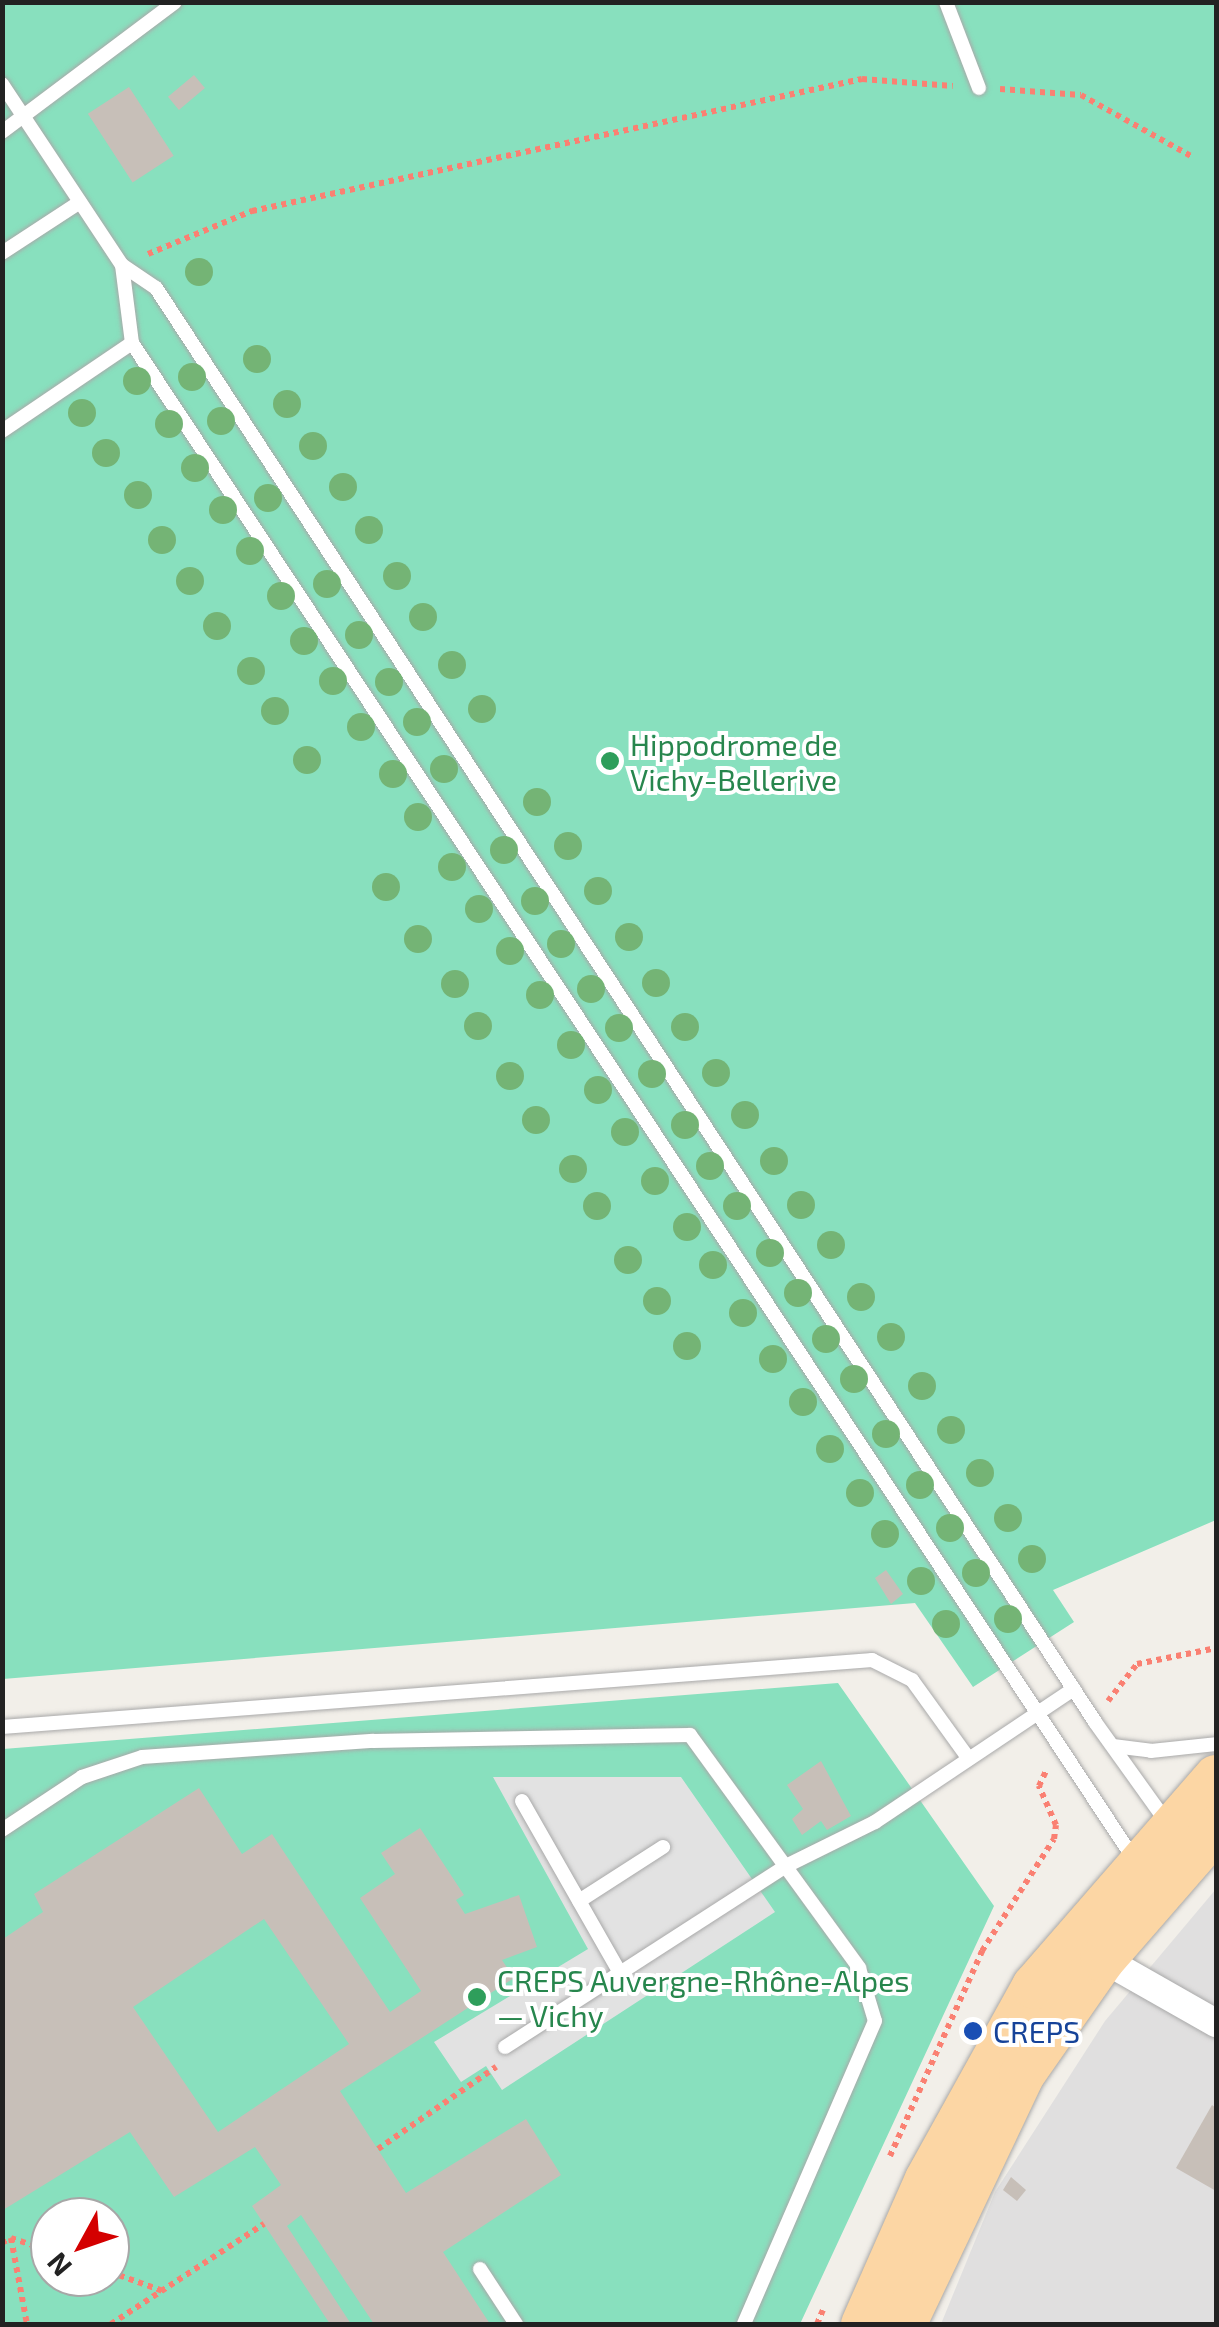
<!DOCTYPE html>
<html>
<head>
<meta charset="utf-8">
<style>
  body { margin:0 }
  #map { position:relative; width:1219px; height:2327px; overflow:hidden; background:#f2efe9; font-family:"Exo 2",sans-serif }
  div>[style] { position:absolute }
  [style*='--x'] { left:calc(var(--x)*1px); top:calc(var(--y)*1px); width:calc(var(--w)*1px); rotate:calc(var(--a)*1deg) }
  .residential>* { inset:0; background:#e0dfdf }
  .pitch>* { inset:0; background:#88e0be }
  .parking>* { inset:0; background:#e2e2e2 }
  .building>* { inset:0; background:#c7bfb8; transform-origin:0 0 }
  .path>* { height:6px; margin-top:-3px; transform-origin:0; background:repeating-linear-gradient(90deg,#fa8072 0 5px,transparent 0 10px) }
  .roads { filter:drop-shadow(0 0 2px #a9a9a9) drop-shadow(0 0 2px #a9a9a9) }
  .lane>* { height:14px; margin:-7px; padding:0 7px; transform-origin:7px; border-radius:7px; background:#fff }
  .street>* { height:28px; margin:-14px; padding:0 14px; transform-origin:14px; border-radius:14px; background:#fff }
  .primary>* { height:45px; margin:-22.5px; padding:0 22.5px; transform-origin:22.5px; border-radius:22.5px; background:#fcd6a4 }
  .trees>* { width:28px; height:28px; margin:-14px; border-radius:50%; background:#74b475 }
  .dots>* { width:28px; height:28px; translate:-50% -50%; box-sizing:border-box; border:5px solid #fff; border-radius:50% }
  span { translate:-50% -50%; white-space:nowrap; text-align:center; line-height:1.15; -webkit-text-stroke:8px #fff; paint-order:stroke }
  .leisure-label { font-size:30px; color:#27864d }
  .left { translate:0 -50%; text-align:left }
  .transit-label { font-size:30px; color:#164399 }
  .frame { position:absolute; inset:0; border:5px solid #222; pointer-events:none }
  .north { position:absolute; left:30px; top:2197px; width:100px; height:100px; box-sizing:border-box; background:#fff; border:2px solid #a7a7a7; border-radius:50%; rotate:230deg; font-size:28px; font-weight:700; line-height:40px; text-align:center; color:#222 }
  .north::after { content:''; display:block; margin:auto; width:35px; height:45px; background:#d40000; clip-path:polygon(50% 0,100% 100%,50% 72%,0 100%) }
</style>
</head>
<body>
<div id="map">
  <div class="residential">
    <i style="clip-path:polygon(1216px 1889px,1216px 2324px,941px 2324px,995px 2192px,1105px 2021px)"></i>
  </div>
  <div class="pitch">
    <i style="clip-path:polygon(3px 3px,1216px 3px,1216px 1520px,1053px 1590px,1074px 1622px,973px 1687px,915px 1603px,3px 1679px)"></i>
    <i style="clip-path:polygon(evenodd,838px 1683px,994px 1906px,800px 2324px,3px 2324px,3px 1749px,838px 1683px,50px 2217px,110px 2217px,110px 2277px,50px 2277px,50px 2217px)"></i>
  </div>
  <div class="parking">
    <i style="clip-path:polygon(493px 1777px,681px 1777px,775px 1912px,502px 2090px,486px 2066px,461px 2082px,434px 2042px,588px 1949px)"></i>
  </div>
  <div class="building">
    <i style="left:194px;top:75px;width:17px;height:34px;rotate:50deg"></i>
    <i style="left:129px;top:87px;width:82px;height:49px;rotate:57deg"></i>
    <i style="clip-path:polygon(886px 1570px,903px 1594px,891px 1604px,875px 1578px)"></i>
    <i style="clip-path:polygon(821px 1761px,851px 1816px,827px 1830px,821px 1821px,802px 1835px,792px 1819px,803px 1809px,787px 1785px)"></i>
    <i style="clip-path:polygon(evenodd,199px 1788px,242px 1854px,272px 1834px,390px 2012px,421px 1991px,360px 1898px,395px 1874px,381px 1853px,420px 1828px,464px 1895px,456px 1900px,465px 1914px,519px 1895px,537px 1947px,502px 1960px,514px 1978px,340px 2091px,406px 2193px,526px 2119px,561px 2175px,443px 2252px,490px 2324px,374px 2324px,301px 2215px,287px 2226px,351px 2324px,330px 2324px,252px 2206px,281px 2185px,255px 2147px,174px 2197px,130px 2132px,3px 2210px,3px 1939px,43px 1912px,34px 1894px,199px 1788px,264px 1919px,349px 2044px,218px 2132px,133px 2007px,264px 1919px)"></i>
    <i style="clip-path:polygon(1212px 2105px,1216px 2108px,1216px 2191px,1176px 2168px)"></i>
    <i style="clip-path:polygon(1011px 2177px,1026px 2190px,1017px 2201px,1003px 2190px)"></i>
  </div>
  <div class="path">
    <i style="--x:1000;--y:89;--w:81;--a:4.2"></i>
    <i style="--x:1081;--y:95;--w:128;--a:29"></i>
    <i style="--x:148;--y:254;--w:113;--a:-22.5"></i>
    <i style="--x:252;--y:211;--w:624;--a:-12.21"></i>
    <i style="--x:862;--y:79;--w:91;--a:4.4"></i>
    <i style="--x:1108;--y:1701;--w:47;--a:-51.9"></i>
    <i style="--x:1137;--y:1664;--w:81;--a:-11.4"></i>
    <i style="--x:378;--y:2149;--w:144;--a:-34.8"></i>
    <i style="--x:890;--y:2156;--w:225;--a:-65.8"></i>
    <i style="--x:982;--y:1951;--w:133;--a:-57.3"></i>
    <i style="--x:1054;--y:1839;--w:14;--a:-82"></i>
    <i style="--x:1056;--y:1825;--w:43;--a:-113.6"></i>
    <i style="--x:1039;--y:1786;--w:17;--a:-65"></i>
    <i style="--x:11;--y:2238;--w:87;--a:79.5"></i>
    <i style="--x:2;--y:2243;--w:10;--a:-29"></i>
    <i style="--x:11;--y:2238;--w:41;--a:18.4"></i>
    <i style="--x:110;--y:2272;--w:56;--a:19.7"></i>
    <i style="--x:111;--y:2324;--w:183;--a:-33.2"></i>
    <i style="--x:817;--y:2324;--w:15;--a:-67"></i>
  </div>
  <div class="roads">
    <div class="lane">
      <i style="--x:946;--y:2;--w:92;--a:69"></i>
      <i style="--x:2;--y:84;--w:217;--a:56.5"></i>
      <i style="--x:122;--y:265;--w:41;--a:34.1"></i>
      <i style="--x:156;--y:288;--w:1714;--a:56.78"></i>
      <i style="--x:1095;--y:1722;--w:122;--a:54.4"></i>
      <i style="--x:2;--y:132;--w:216;--a:-36.9"></i>
      <i style="--x:2;--y:253;--w:93;--a:-33.2"></i>
      <i style="--x:122;--y:265;--w:79;--a:82.7"></i>
      <i style="--x:132;--y:343;--w:1821;--a:56.54"></i>
      <i style="--x:2;--y:431;--w:157;--a:-34.1"></i>
      <i style="--x:2;--y:1727;--w:873;--a:-4.4"></i>
      <i style="--x:872;--y:1660;--w:45;--a:26.6"></i>
      <i style="--x:912;--y:1680;--w:97;--a:54.2"></i>
      <i style="--x:1113;--y:1746;--w:38;--a:7"></i>
      <i style="--x:1151;--y:1751;--w:65;--a:-6.1"></i>
      <i style="--x:522;--y:1801;--w:198;--a:60.3"></i>
      <i style="--x:2;--y:1830;--w:96;--a:-33.5"></i>
      <i style="--x:82;--y:1777;--w:63;--a:-18.4"></i>
      <i style="--x:142;--y:1757;--w:232;--a:-4"></i>
      <i style="--x:373;--y:1741;--w:317;--a:-1.1"></i>
      <i style="--x:690;--y:1735;--w:288;--a:54"></i>
      <i style="--x:859;--y:1968;--w:55;--a:73.2"></i>
      <i style="--x:875;--y:2021;--w:330;--a:113.4"></i>
      <i style="--x:579;--y:1901;--w:100;--a:-32.7"></i>
      <i style="--x:505;--y:2047;--w:334;--a:-32.8"></i>
      <i style="--x:786;--y:1866;--w:99;--a:-26.3"></i>
      <i style="--x:875;--y:1822;--w:239;--a:-33.8"></i>
      <i style="--x:480;--y:2269;--w:66;--a:56.8"></i>
    </div>
    <div class="street">
      <i style="--x:1089;--y:1951;--w:146;--a:29.6"></i>
    </div>
    <div class="primary">
      <i style="--x:863;--y:2324;--w:158;--a:-66.2"></i>
      <i style="--x:927;--y:2179;--w:221;--a:-61"></i>
      <i style="--x:1034;--y:1986;--w:277;--a:-49"></i>
      <i style="--x:903;--y:2324;--w:276;--a:-64.6"></i>
      <i style="--x:1021;--y:2075;--w:141;--a:-55.1"></i>
      <i style="--x:1102;--y:1959;--w:174;--a:-49"></i>
    </div>
  </div>
  <div class="trees">
    <i style="left:199px;top:272px"></i>
    <i style="left:257px;top:359px"></i>
    <i style="left:192px;top:377px"></i>
    <i style="left:137px;top:381px"></i>
    <i style="left:287px;top:404px"></i>
    <i style="left:82px;top:413px"></i>
    <i style="left:221px;top:421px"></i>
    <i style="left:169px;top:424px"></i>
    <i style="left:313px;top:446px"></i>
    <i style="left:106px;top:453px"></i>
    <i style="left:195px;top:468px"></i>
    <i style="left:343px;top:487px"></i>
    <i style="left:138px;top:495px"></i>
    <i style="left:268px;top:498px"></i>
    <i style="left:223px;top:510px"></i>
    <i style="left:369px;top:530px"></i>
    <i style="left:162px;top:540px"></i>
    <i style="left:250px;top:551px"></i>
    <i style="left:397px;top:576px"></i>
    <i style="left:190px;top:581px"></i>
    <i style="left:327px;top:584px"></i>
    <i style="left:281px;top:596px"></i>
    <i style="left:423px;top:617px"></i>
    <i style="left:217px;top:626px"></i>
    <i style="left:359px;top:635px"></i>
    <i style="left:304px;top:641px"></i>
    <i style="left:452px;top:665px"></i>
    <i style="left:251px;top:671px"></i>
    <i style="left:333px;top:681px"></i>
    <i style="left:389px;top:682px"></i>
    <i style="left:482px;top:709px"></i>
    <i style="left:275px;top:711px"></i>
    <i style="left:417px;top:722px"></i>
    <i style="left:361px;top:727px"></i>
    <i style="left:307px;top:760px"></i>
    <i style="left:444px;top:769px"></i>
    <i style="left:393px;top:774px"></i>
    <i style="left:537px;top:802px"></i>
    <i style="left:418px;top:817px"></i>
    <i style="left:568px;top:846px"></i>
    <i style="left:504px;top:850px"></i>
    <i style="left:452px;top:867px"></i>
    <i style="left:386px;top:887px"></i>
    <i style="left:598px;top:891px"></i>
    <i style="left:535px;top:901px"></i>
    <i style="left:479px;top:909px"></i>
    <i style="left:629px;top:937px"></i>
    <i style="left:418px;top:939px"></i>
    <i style="left:561px;top:944px"></i>
    <i style="left:510px;top:951px"></i>
    <i style="left:656px;top:983px"></i>
    <i style="left:455px;top:984px"></i>
    <i style="left:591px;top:989px"></i>
    <i style="left:540px;top:995px"></i>
    <i style="left:478px;top:1026px"></i>
    <i style="left:685px;top:1027px"></i>
    <i style="left:619px;top:1028px"></i>
    <i style="left:571px;top:1045px"></i>
    <i style="left:716px;top:1073px"></i>
    <i style="left:652px;top:1074px"></i>
    <i style="left:510px;top:1076px"></i>
    <i style="left:598px;top:1090px"></i>
    <i style="left:745px;top:1115px"></i>
    <i style="left:536px;top:1120px"></i>
    <i style="left:685px;top:1125px"></i>
    <i style="left:625px;top:1132px"></i>
    <i style="left:774px;top:1161px"></i>
    <i style="left:710px;top:1166px"></i>
    <i style="left:573px;top:1169px"></i>
    <i style="left:655px;top:1181px"></i>
    <i style="left:801px;top:1205px"></i>
    <i style="left:597px;top:1206px"></i>
    <i style="left:737px;top:1206px"></i>
    <i style="left:687px;top:1227px"></i>
    <i style="left:831px;top:1245px"></i>
    <i style="left:770px;top:1253px"></i>
    <i style="left:628px;top:1260px"></i>
    <i style="left:713px;top:1265px"></i>
    <i style="left:798px;top:1293px"></i>
    <i style="left:861px;top:1297px"></i>
    <i style="left:657px;top:1301px"></i>
    <i style="left:743px;top:1313px"></i>
    <i style="left:891px;top:1337px"></i>
    <i style="left:826px;top:1339px"></i>
    <i style="left:687px;top:1346px"></i>
    <i style="left:773px;top:1359px"></i>
    <i style="left:854px;top:1379px"></i>
    <i style="left:922px;top:1386px"></i>
    <i style="left:803px;top:1402px"></i>
    <i style="left:951px;top:1430px"></i>
    <i style="left:886px;top:1434px"></i>
    <i style="left:830px;top:1449px"></i>
    <i style="left:980px;top:1473px"></i>
    <i style="left:920px;top:1485px"></i>
    <i style="left:860px;top:1493px"></i>
    <i style="left:1008px;top:1518px"></i>
    <i style="left:950px;top:1528px"></i>
    <i style="left:885px;top:1534px"></i>
    <i style="left:1032px;top:1559px"></i>
    <i style="left:976px;top:1573px"></i>
    <i style="left:921px;top:1581px"></i>
    <i style="left:1008px;top:1619px"></i>
    <i style="left:946px;top:1624px"></i>
  </div>
  <div class="dots">
    <i style="left:610px;top:761px;background:#2e9e5b"></i>
    <i style="left:477px;top:1997px;background:#2e9e5b"></i>
    <i style="left:973px;top:2031px;background:#1a4fb4"></i>
  </div>
  <div class="leisure-label">
    <span class="left" style="left:630px;top:761px">Hippodrome de<br>Vichy-Bellerive</span>
    <span class="left" style="left:497px;top:1997px">CREPS Auvergne-Rhône-Alpes<br>— Vichy</span>
  </div>
  <div class="transit-label">
    <span class="left" style="left:993px;top:2031px">CREPS</span>
  </div>
  <div class="frame"></div>
  <div class="north">N</div>
</div>
</body>
</html>
